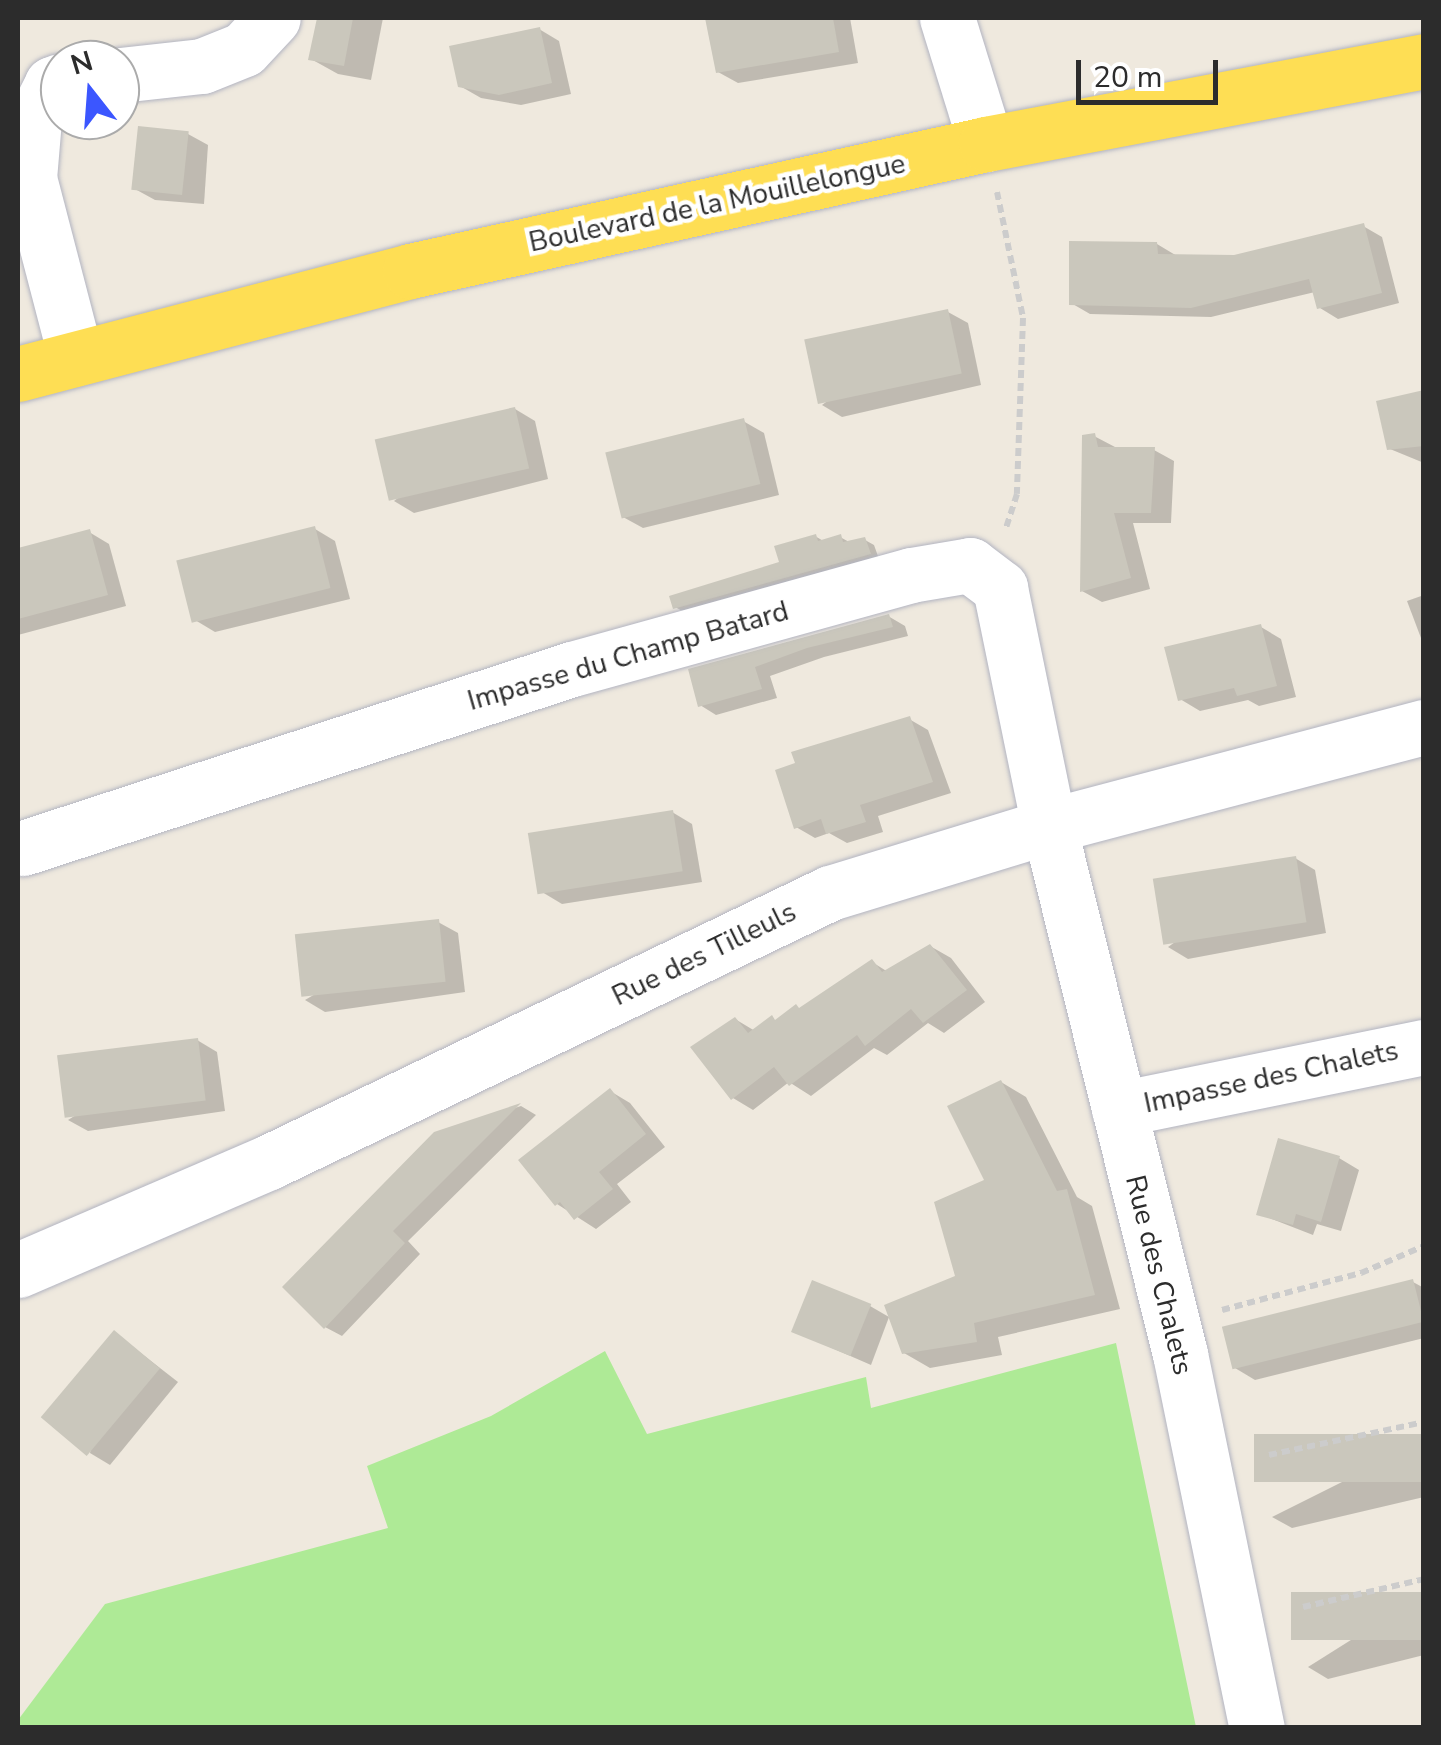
<!DOCTYPE html>
<html>
<head>
<meta charset="utf-8">
<style>
  body { margin:0 }
  #map { position:relative; width:1441px; height:1745px; overflow:hidden; background:#efe9de; font-family:"Nunito Sans",sans-serif }
  div>[style] { position:absolute }
  [style*='--x'] { left:calc(var(--x)*1px); top:calc(var(--y)*1px); width:calc(var(--w)*1px); rotate:calc(var(--a)*1deg) }
  .green>* { inset:0; background:#aeea96 }
  .shadow>* { inset:0; background:#0003 }
  .building>* { inset:0; background:#cac7bc; transform-origin:0 0 }
  .path>* { height:6px; margin-top:-3px; transform-origin:0; background:repeating-linear-gradient(90deg,#ccc 0 8px,transparent 0 13px) }
  .roads { filter:drop-shadow(0 0 2px #b2b4c1) drop-shadow(0 0 2px #b2b4c1) }
  .minor>* { height:55px; margin:-27.5px; padding:0 27.5px; transform-origin:27.5px; border-radius:27.5px; background:#fff }
  .major>* { height:55px; margin:-27.5px; padding:0 27.5px; transform-origin:27.5px; border-radius:27.5px; background:#fede54 }
  span { translate:-50% -50%; white-space:nowrap; text-align:center; line-height:1.15; -webkit-text-stroke:9px #fff; paint-order:stroke }
  .street-label { font-size:28px; color:#2c2c2c }
  .frame { position:absolute; inset:0; border:20px solid #2c2c2c; pointer-events:none }
  .north { position:absolute; left:40px; top:40px; width:100px; height:100px; box-sizing:border-box; background:#fff; border:2px solid #ababab; border-radius:50%; rotate:343deg; font-size:28px; font-weight:700; line-height:40px; text-align:center; color:#2c2c2c }
  .north::after { content:''; display:block; margin:auto; width:35px; height:45px; background:#3b56ff; clip-path:polygon(50% 0,100% 100%,50% 72%,0 100%) }
  .scale { position:absolute; left:1076px; top:60px; width:142px; height:45px; box-sizing:border-box; border:5px solid #2c2c2c; border-top:0; padding-left:12px; font-size:30px; line-height:35px; white-space:nowrap; color:#2c2c2c; -webkit-text-stroke:8px #fff; paint-order:stroke }
</style>
</head>
<body>
<div id="map">
  <div class="green">
    <i style="clip-path:polygon(1116px 1343px,1196px 1727px,18px 1727px,18px 1720px,105px 1604px,388px 1528px,367px 1466px,491px 1416px,605px 1351px,647px 1434px,866px 1377px,871px 1408px)"></i>
  </div>
  <div class="shadow">
    <i style="clip-path:polygon(319px 18px,383px 18px,371px 80px,338px 74px,311px 59px)"></i>
    <i style="clip-path:polygon(738px 18px,850px 18px,858px 63px,738px 83px,718px 72px,708px 23px)"></i>
    <i style="clip-path:polygon(539px 29px,559px 41px,571px 94px,521px 105px,481px 98px,460px 86px)"></i>
    <i style="clip-path:polygon(188px 134px,208px 145px,204px 204px,155px 200px,135px 189px)"></i>
    <i style="clip-path:polygon(1363px 226px,1382px 237px,1399px 303px,1338px 319px,1320px 308px,1315px 292px,1211px 317px,1090px 314px,1071px 303px,1157px 244px,1177px 256px,1234px 257px)"></i>
    <i style="clip-path:polygon(948px 312px,968px 323px,981px 385px,842px 417px,822px 405px)"></i>
    <i style="clip-path:polygon(1424px 393px,1424px 463px,1390px 449px)"></i>
    <i style="clip-path:polygon(515px 409px,535px 421px,548px 479px,414px 513px,394px 501px)"></i>
    <i style="clip-path:polygon(743px 421px,764px 433px,779px 495px,643px 528px,623px 517px)"></i>
    <i style="clip-path:polygon(1094px 436px,1115px 447px,1154px 450px,1174px 461px,1171px 523px,1133px 523px,1150px 589px,1102px 602px,1082px 591px)"></i>
    <i style="clip-path:polygon(315px 529px,335px 541px,350px 599px,215px 632px,195px 620px)"></i>
    <i style="clip-path:polygon(89px 532px,109px 544px,126px 606px,18px 635px,18px 551px)"></i>
    <i style="clip-path:polygon(815px 536px,825px 542px,840px 537px,851px 543px,865px 540px,874px 545px,879px 559px,684px 612px,675px 607px,782px 564px)"></i>
    <i style="clip-path:polygon(1424px 595px,1424px 646px,1407px 601px)"></i>
    <i style="clip-path:polygon(888px 616px,905px 626px,908px 636px,824px 657px,770px 676px,777px 698px,716px 715px,700px 705px,691px 671px)"></i>
    <i style="clip-path:polygon(1261px 627px,1281px 639px,1296px 697px,1259px 706px,1248px 700px,1200px 711px,1180px 699px)"></i>
    <i style="clip-path:polygon(909px 719px,928px 730px,951px 793px,878px 816px,883px 832px,847px 843px,829px 833px,815px 838px,796px 827px,798px 764px)"></i>
    <i style="clip-path:polygon(672px 812px,692px 824px,702px 882px,562px 904px,542px 892px)"></i>
    <i style="clip-path:polygon(1295px 858px,1315px 870px,1326px 933px,1188px 959px,1168px 947px)"></i>
    <i style="clip-path:polygon(438px 922px,458px 933px,465px 992px,325px 1012px,305px 1000px)"></i>
    <i style="clip-path:polygon(930px 946px,951px 958px,985px 1002px,944px 1033px,928px 1023px,887px 1055px,874px 1048px,811px 1096px,789px 1082px,753px 1110px,733px 1098px,735px 1019px,755px 1031px,801px 1010px,872px 962px,888px 972px)"></i>
    <i style="clip-path:polygon(197px 1040px,217px 1052px,225px 1111px,88px 1131px,68px 1120px)"></i>
    <i style="clip-path:polygon(1001px 1082px,1026px 1097px,1077px 1197px,1092px 1206px,1120px 1309px,998px 1337px,1002px 1355px,930px 1368px,904px 1353px,958px 1278px,987px 1181px)"></i>
    <i style="clip-path:polygon(610px 1091px,630px 1103px,665px 1147px,617px 1184px,631px 1202px,596px 1229px,557px 1204px)"></i>
    <i style="clip-path:polygon(521px 1106px,536px 1115px,408px 1241px,420px 1254px,342px 1336px,325px 1327px,435px 1134px)"></i>
    <i style="clip-path:polygon(1339px 1158px,1359px 1170px,1341px 1231px,1317px 1224px,1313px 1235px,1259px 1214px)"></i>
    <i style="clip-path:polygon(1413px 1282px,1424px 1288px,1424px 1338px,1255px 1380px,1235px 1368px)"></i>
    <i style="clip-path:polygon(870px 1306px,889px 1317px,871px 1365px,793px 1331px)"></i>
    <i style="clip-path:polygon(115px 1333px,178px 1382px,110px 1465px,90px 1453px)"></i>
    <i style="clip-path:polygon(1424px 1441px,1424px 1497px,1292px 1528px,1272px 1517px)"></i>
    <i style="clip-path:polygon(1424px 1594px,1424px 1655px,1328px 1679px,1308px 1667px)"></i>
  </div>
  <div class="building">
    <i style="clip-path:polygon(317px 18px,353px 18px,344px 66px,308px 60px)"></i>
    <i style="clip-path:polygon(705px 18px,833px 18px,839px 52px,716px 73px)"></i>
    <i style="clip-path:polygon(540px 27px,552px 83px,499px 95px,458px 87px,449px 46px)"></i>
    <i style="left:138px;top:126px;width:51px;height:64px;rotate:6deg"></i>
    <i style="clip-path:polygon(1364px 223px,1382px 293px,1317px 309px,1309px 279px,1191px 308px,1069px 305px,1069px 241px,1157px 242px,1158px 254px,1234px 255px)"></i>
    <i style="left:948px;top:309px;width:66px;height:147px;rotate:78deg"></i>
    <i style="clip-path:polygon(1424px 390px,1424px 446px,1387px 450px,1376px 401px)"></i>
    <i style="left:515px;top:407px;width:63px;height:144px;rotate:77deg"></i>
    <i style="left:744px;top:418px;width:68px;height:143px;rotate:76deg"></i>
    <i style="clip-path:polygon(1095px 433px,1098px 447px,1155px 447px,1151px 513px,1114px 513px,1131px 578px,1080px 592px,1082px 435px)"></i>
    <i style="left:315px;top:526px;width:64px;height:143px;rotate:76deg"></i>
    <i style="clip-path:polygon(90px 529px,108px 595px,18px 619px,18px 548px)"></i>
    <i style="clip-path:polygon(816px 534px,818px 541px,841px 534px,843px 542px,865px 537px,871px 554px,673px 609px,669px 596px,779px 562px,774px 546px)"></i>
    <i style="clip-path:polygon(889px 614px,893px 627px,807px 648px,755px 667px,762px 689px,698px 707px,688px 669px)"></i>
    <i style="clip-path:polygon(1261px 624px,1277px 686px,1237px 696px,1234px 688px,1178px 701px,1164px 647px)"></i>
    <i style="clip-path:polygon(910px 716px,933px 782px,860px 805px,866px 822px,826px 834px,821px 819px,794px 829px,775px 770px,795px 763px,791px 752px)"></i>
    <i style="left:673px;top:810px;width:62px;height:147px;rotate:81deg"></i>
    <i style="left:1296px;top:856px;width:67px;height:145px;rotate:81deg"></i>
    <i style="left:439px;top:919px;width:63px;height:145px;rotate:84deg"></i>
    <i style="clip-path:polygon(930px 944px,967px 990px,923px 1023px,911px 1009px,865px 1046px,857px 1035px,789px 1086px,774px 1067px,731px 1100px,690px 1047px,735px 1017px,748px 1033px,772px 1015px,775px 1020px,796px 1004px,799px 1008px,872px 959px,882px 972px)"></i>
    <i style="left:198px;top:1038px;width:63px;height:142px;rotate:83deg"></i>
    <i style="clip-path:polygon(1001px 1080px,1057px 1191px,1067px 1189px,1095px 1295px,974px 1323px,977px 1342px,902px 1354px,884px 1305px,955px 1276px,934px 1202px,984px 1180px,947px 1106px)"></i>
    <i style="clip-path:polygon(610px 1088px,646px 1134px,599px 1172px,613px 1189px,574px 1220px,560px 1202px,555px 1206px,518px 1160px)"></i>
    <i style="clip-path:polygon(521px 1103px,393px 1231px,405px 1243px,324px 1329px,282px 1287px,434px 1132px)"></i>
    <i style="clip-path:polygon(1278px 1138px,1340px 1156px,1321px 1222px,1296px 1214px,1293px 1225px,1256px 1215px)"></i>
    <i style="left:1413px;top:1279px;width:44px;height:197px;rotate:76deg"></i>
    <i style="left:812px;top:1280px;width:64px;height:56px;rotate:22deg"></i>
    <i style="left:114px;top:1330px;width:60px;height:114px;rotate:40deg"></i>
    <i style="left:1424px;top:1434px;width:48px;height:170px;rotate:90deg"></i>
    <i style="left:1424px;top:1592px;width:48px;height:133px;rotate:90deg"></i>
  </div>
  <div class="path">
    <i style="--x:997;--y:192;--w:129;--a:78.3"></i>
    <i style="--x:1023;--y:318;--w:176;--a:92"></i>
    <i style="--x:1017;--y:494;--w:38;--a:108"></i>
    <i style="--x:1222;--y:1310;--w:144;--a:-14.9"></i>
    <i style="--x:1361;--y:1273;--w:69;--a:-23.2"></i>
    <i style="--x:1269;--y:1455;--w:158;--a:-12"></i>
    <i style="--x:1303;--y:1607;--w:124;--a:-13"></i>
  </div>
  <div class="roads">
    <div class="minor">
      <i style="--x:947;--y:18;--w:132;--a:72.8"></i>
      <i style="--x:120;--y:75;--w:82;--a:-6.3"></i>
      <i style="--x:202;--y:66;--w:45;--a:-22"></i>
      <i style="--x:244;--y:49;--w:42;--a:-46.9"></i>
      <i style="--x:60;--y:81;--w:9;--a:159"></i>
      <i style="--x:52;--y:84;--w:39;--a:117"></i>
      <i style="--x:34;--y:119;--w:59;--a:94.8"></i>
      <i style="--x:29;--y:178;--w:186;--a:75.4"></i>
      <i style="--x:23;--y:848;--w:577;--a:-18.06"></i>
      <i style="--x:572;--y:669;--w:352;--a:-15.5"></i>
      <i style="--x:911;--y:575;--w:60;--a:-9.6"></i>
      <i style="--x:970;--y:565;--w:38;--a:37"></i>
      <i style="--x:1000;--y:588;--w:243;--a:78.4"></i>
      <i style="--x:1049;--y:826;--w:544;--a:76.07"></i>
      <i style="--x:1180;--y:1354;--w:382;--a:78.4"></i>
      <i style="--x:1119;--y:1109;--w:311;--a:-11.5"></i>
      <i style="--x:18;--y:1270;--w:273;--a:-23.3"></i>
      <i style="--x:269;--y:1162;--w:622;--a:-25.62"></i>
      <i style="--x:830;--y:893;--w:229;--a:-17"></i>
      <i style="--x:1049;--y:826;--w:388;--a:-14.8"></i>
    </div>
    <div class="major">
      <i style="--x:18;--y:374;--w:405;--a:-14.7"></i>
      <i style="--x:410;--y:271;--w:590;--a:-12.43"></i>
      <i style="--x:986;--y:144;--w:446;--a:-10.7"></i>
    </div>
  </div>
  <div class="street-label">
    <span style="left:717px;top:203px;rotate:-12deg">Boulevard de la Mouillelongue</span>
    <span style="left:628px;top:656px;rotate:-16deg">Impasse du Champ Batard</span>
    <span style="left:704px;top:954px;rotate:-26deg">Rue des Tilleuls</span>
    <span style="left:1271px;top:1077px;rotate:-12deg">Impasse des Chalets</span>
    <span style="left:1159px;top:1275px;rotate:76deg">Rue des Chalets</span>
  </div>
  <div class="frame"></div>
  <div class="north">N</div>
  <div class="scale">20 m</div>
</div>
</body>
</html>
